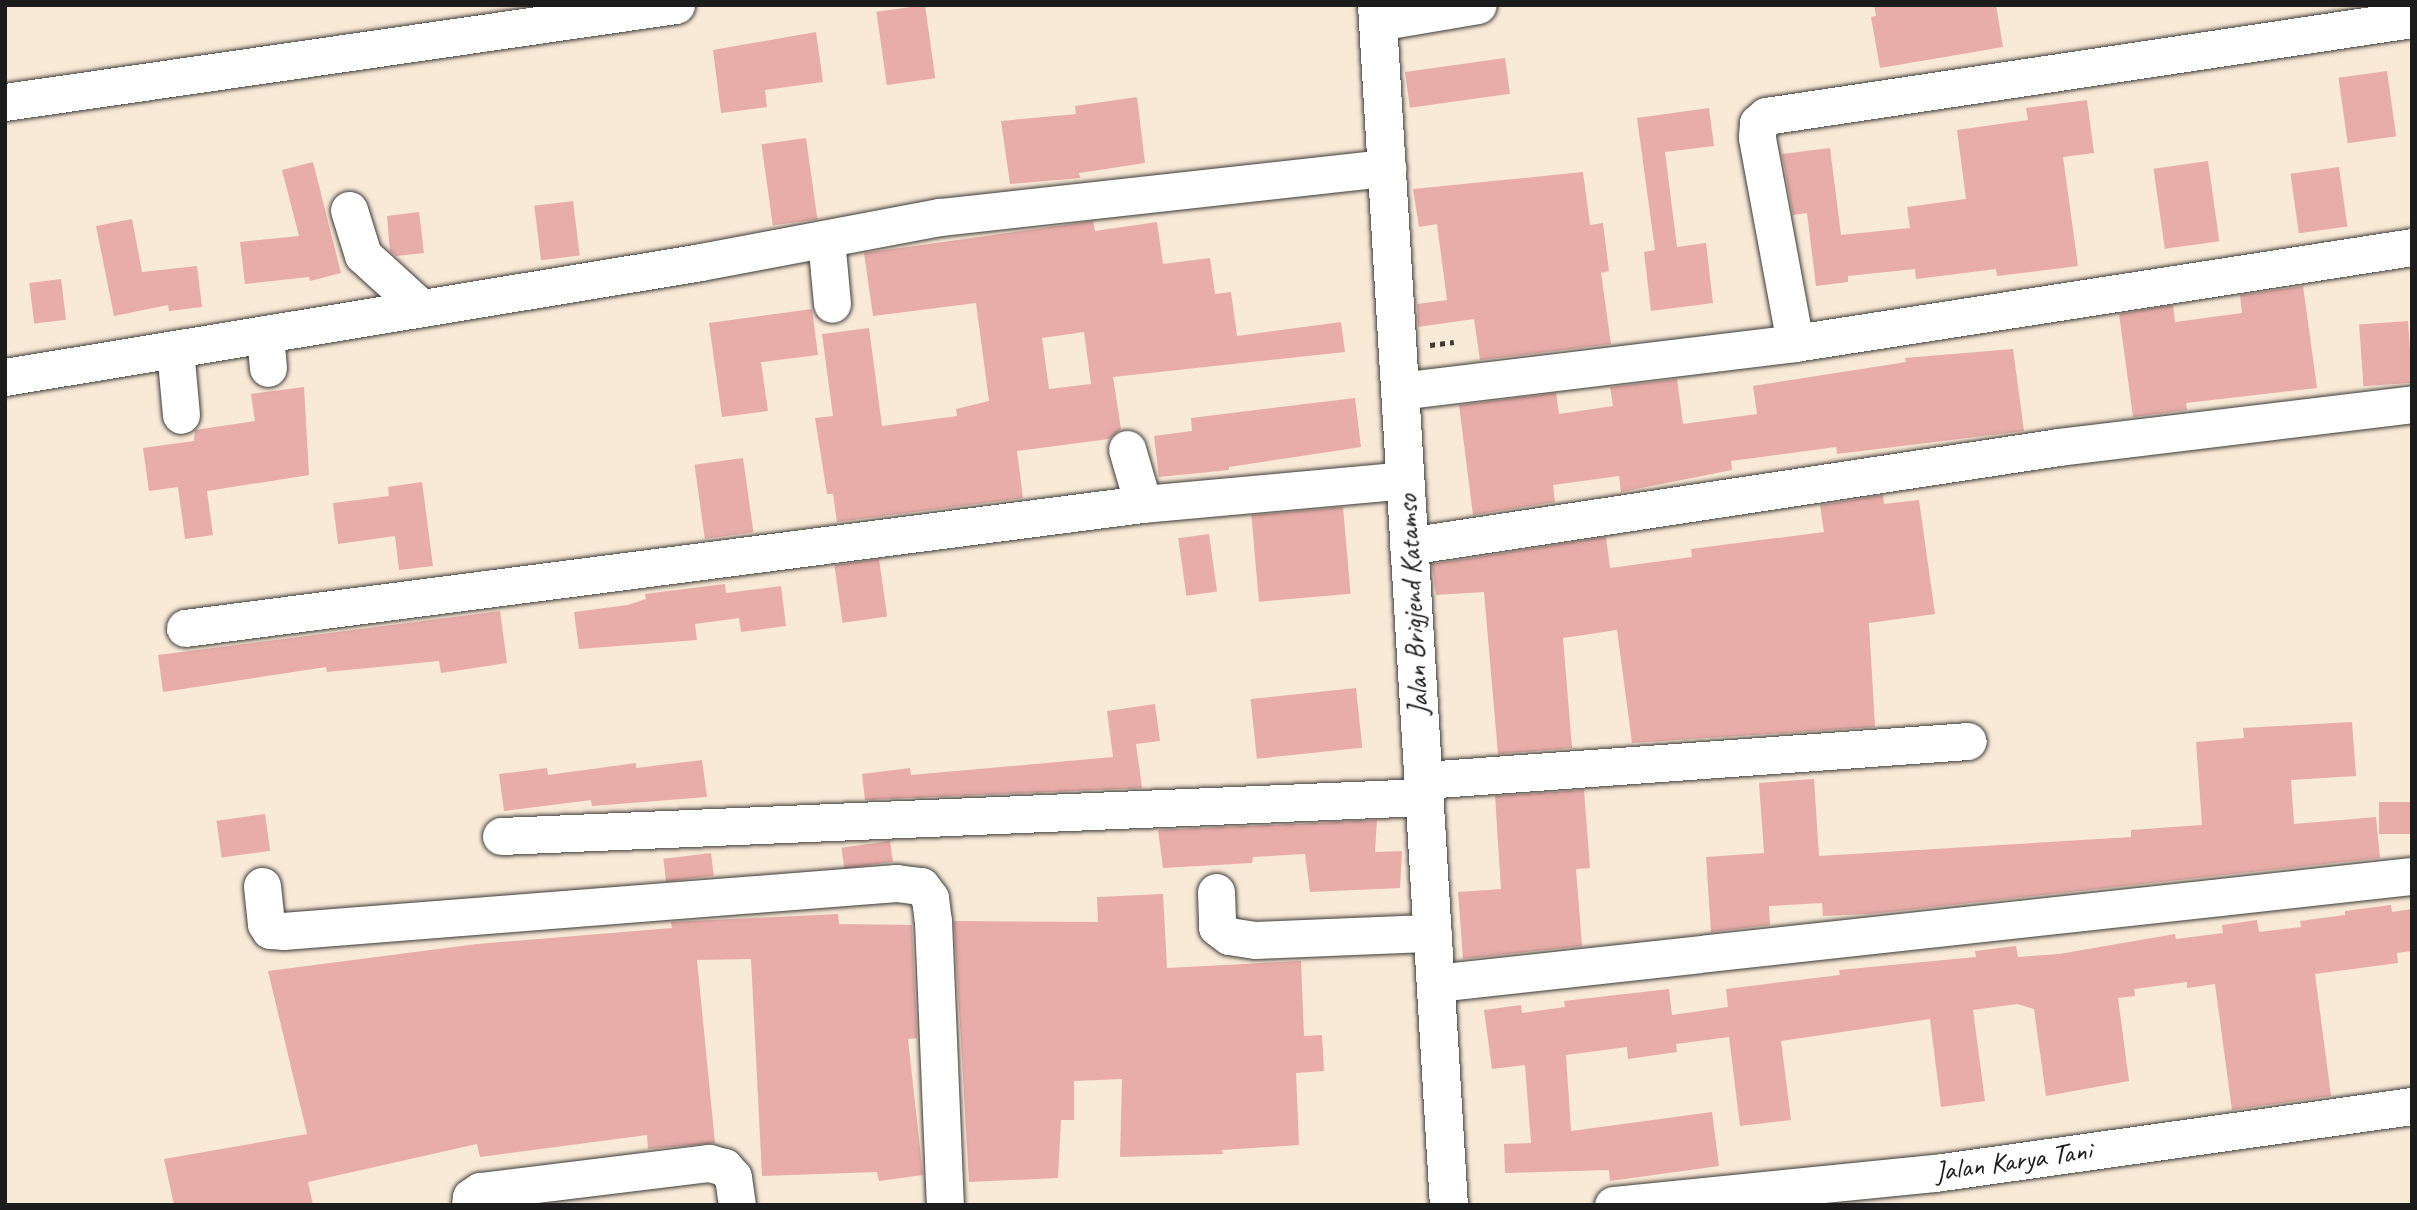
<!DOCTYPE html>
<html>
<head>
<meta charset="utf-8">
<style>
  body { margin:0 }
  #map { position:relative; width:2417px; height:1210px; overflow:hidden; background:#f9e9d7; font-family:Caveat,sans-serif }
  div>[style] { position:absolute }
  [style*='--x'] { left:calc(var(--x)*1px); top:calc(var(--y)*1px); width:calc(var(--w)*1px); rotate:calc(var(--a)*1deg) }
  .building>* { inset:0; background:#e8ada9; transform-origin:0 0 }
  .path>* { height:4.5px; margin-top:-2.25px; transform-origin:0; background:repeating-linear-gradient(90deg,#3d3b38 0 5px,transparent 0 10px) }
  .roads { filter:drop-shadow(0 0 2px #3d3b38) drop-shadow(0 0 2px #3d3b38) }
  .minor>* { height:37px; margin:-18.5px; padding:0 18.5px; transform-origin:18.5px; border-radius:18.5px; background:#fff }
  .highway>* { height:38px; margin:-19px; padding:0 19px; transform-origin:19px; border-radius:19px; background:#fff }
  span { translate:-50% -50%; white-space:nowrap; text-align:center; line-height:1.15; -webkit-text-stroke:7px #fff; paint-order:stroke }
  .street-label { font-size:28px; color:#1c1c1c }
  .frame { position:absolute; inset:0; border:7px solid #1c1c1c; pointer-events:none }
</style>
</head>
<body>
<div id="map">
  <div class="building">
    <i style="left:925px;top:5px;width:74px;height:49px;rotate:82deg"></i>
    <i style="clip-path:polygon(1874px 5px,1996px 5px,2003px 47px,1880px 68px,1871px 17px,1876px 16px)"></i>
    <i style="clip-path:polygon(816px 32px,823px 82px,765px 90px,767px 107px,721px 113px,713px 50px)"></i>
    <i style="left:1505px;top:58px;width:36px;height:101px;rotate:82deg"></i>
    <i style="left:2387px;top:71px;width:66px;height:49px;rotate:82deg"></i>
    <i style="clip-path:polygon(1137px 97px,1145px 163px,1079px 173px,1080px 178px,1010px 184px,1001px 121px,1076px 114px,1075px 106px)"></i>
    <i style="clip-path:polygon(2087px 100px,2094px 153px,2063px 157px,2078px 266px,1997px 276px,1996px 269px,1916px 279px,1915px 269px,1848px 276px,1848px 282px,1816px 286px,1807px 213px,1793px 215px,1782px 154px,1830px 148px,1841px 235px,1910px 228px,1907px 207px,1966px 199px,1957px 130px,2028px 120px,2026px 108px)"></i>
    <i style="clip-path:polygon(1709px 108px,1714px 146px,1665px 152px,1677px 247px,1706px 243px,1713px 303px,1651px 311px,1644px 252px,1655px 250px,1637px 118px)"></i>
    <i style="left:806px;top:138px;width:82px;height:45px;rotate:82deg"></i>
    <i style="left:2208px;top:161px;width:81px;height:55px;rotate:82deg"></i>
    <i style="clip-path:polygon(313px 162px,341px 273px,310px 281px,309px 277px,245px 284px,240px 242px,299px 236px,282px 170px)"></i>
    <i style="left:2339px;top:167px;width:60px;height:49px;rotate:82deg"></i>
    <i style="clip-path:polygon(1583px 172px,1590px 225px,1603px 223px,1609px 271px,1601px 273px,1611px 344px,1480px 360px,1474px 319px,1418px 327px,1417px 304px,1447px 300px,1437px 224px,1419px 227px,1413px 189px)"></i>
    <i style="left:573px;top:201px;width:55px;height:39px;rotate:83deg"></i>
    <i style="clip-path:polygon(419px 212px,424px 253px,396px 256px,390px 251px,387px 216px)"></i>
    <i style="clip-path:polygon(132px 219px,142px 272px,197px 266px,202px 307px,169px 311px,168px 305px,114px 316px,96px 226px)"></i>
    <i style="clip-path:polygon(evenodd,1093px 221px,1095px 231px,1157px 222px,1163px 264px,1210px 258px,1215px 294px,1231px 292px,1237px 336px,1341px 322px,1345px 352px,1113px 377px,1121px 429px,1109px 439px,1017px 451px,1023px 498px,837px 522px,833px 494px,827px 494px,815px 418px,833px 416px,822px 334px,869px 328px,882px 426px,957px 416px,956px 409px,989px 401px,976px 303px,873px 316px,864px 253px,1093px 221px,1084px 332px,1091px 384px,1049px 389px,1042px 338px,1084px 332px)"></i>
    <i style="left:61px;top:279px;width:41px;height:32px;rotate:83deg"></i>
    <i style="clip-path:polygon(2303px 286px,2317px 388px,2186px 403px,2187px 410px,2133px 417px,2119px 314px,2173px 305px,2175px 322px,2242px 313px,2240px 295px)"></i>
    <i style="clip-path:polygon(812px 309px,818px 355px,761px 362px,768px 411px,722px 417px,709px 323px)"></i>
    <i style="left:2408px;top:321px;width:62px;height:49px;rotate:86deg"></i>
    <i style="clip-path:polygon(2013px 349px,2024px 431px,1837px 454px,1836px 447px,1731px 461px,1732px 470px,1621px 492px,1619px 476px,1553px 485px,1555px 502px,1473px 515px,1459px 405px,1556px 393px,1559px 414px,1613px 406px,1610px 387px,1677px 379px,1683px 424px,1757px 414px,1753px 386px,1906px 362px,1905px 358px)"></i>
    <i style="clip-path:polygon(304px 387px,309px 475px,207px 491px,213px 535px,185px 539px,178px 487px,149px 491px,143px 448px,194px 441px,195px 430px,255px 421px,251px 394px)"></i>
    <i style="clip-path:polygon(1355px 398px,1361px 447px,1229px 467px,1229px 470px,1159px 477px,1154px 436px,1192px 431px,1191px 418px)"></i>
    <i style="left:743px;top:458px;width:75px;height:49px;rotate:82deg"></i>
    <i style="clip-path:polygon(422px 482px,433px 566px,399px 570px,395px 536px,338px 544px,333px 503px,389px 496px,388px 487px)"></i>
    <i style="clip-path:polygon(1883px 495px,1884px 504px,1919px 500px,1935px 614px,1869px 623px,1875px 727px,1632px 743px,1617px 630px,1563px 638px,1572px 748px,1498px 754px,1484px 592px,1436px 595px,1432px 564px,1606px 537px,1610px 568px,1692px 557px,1691px 549px,1824px 532px,1820px 505px)"></i>
    <i style="left:1343px;top:507px;width:87px;height:92px;rotate:85deg"></i>
    <i style="left:1209px;top:534px;width:58px;height:31px;rotate:82deg"></i>
    <i style="left:879px;top:559px;width:58px;height:45px;rotate:82deg"></i>
    <i style="clip-path:polygon(725px 584px,726px 593px,781px 586px,786px 626px,741px 632px,739px 618px,695px 624px,697px 640px,579px 649px,574px 612px,628px 605px,646px 599px,645px 594px)"></i>
    <i style="clip-path:polygon(500px 611px,507px 663px,441px 673px,439px 661px,327px 672px,326px 667px,163px 692px,158px 655px)"></i>
    <i style="left:1356px;top:688px;width:60px;height:106px;rotate:84deg"></i>
    <i style="clip-path:polygon(1155px 704px,1160px 741px,1136px 744px,1142px 788px,865px 800px,862px 774px,910px 768px,911px 775px,1113px 757px,1107px 711px)"></i>
    <i style="clip-path:polygon(2352px 722px,2356px 776px,2291px 780px,2294px 824px,2376px 817px,2380px 858px,1870px 914px,1823px 916px,1822px 903px,1769px 906px,1770px 925px,1711px 932px,1706px 857px,1764px 853px,1759px 783px,1814px 779px,1819px 856px,2131px 837px,2131px 830px,2202px 825px,2196px 742px,2244px 738px,2243px 728px)"></i>
    <i style="clip-path:polygon(702px 760px,707px 797px,592px 806px,591px 800px,504px 811px,499px 774px,547px 768px,548px 775px,636px 763px,636px 768px)"></i>
    <i style="clip-path:polygon(1584px 790px,1590px 868px,1576px 869px,1582px 946px,1463px 959px,1458px 892px,1501px 889px,1495px 796px)"></i>
    <i style="left:2412px;top:802px;width:32px;height:33px;rotate:90deg"></i>
    <i style="left:265px;top:814px;width:37px;height:49px;rotate:82deg"></i>
    <i style="clip-path:polygon(1377px 820px,1375px 852px,1402px 851px,1400px 888px,1310px 892px,1305px 854px,1253px 857px,1252px 863px,1163px 868px,1158px 830px)"></i>
    <i style="left:890px;top:841px;width:21px;height:49px;rotate:82deg"></i>
    <i style="left:711px;top:853px;width:23px;height:48px;rotate:83deg"></i>
    <i style="clip-path:polygon(1163px 894px,1167px 968px,1301px 961px,1304px 1036px,1322px 1035px,1324px 1071px,1296px 1073px,1299px 1145px,1222px 1150px,1223px 1154px,1120px 1157px,1122px 1079px,1074px 1081px,1074px 1120px,1061px 1120px,1058px 1178px,969px 1182px,954px 921px,1098px 922px,1097px 897px)"></i>
    <i style="clip-path:polygon(2391px 905px,2392px 912px,2412px 909px,2412px 951px,2397px 953px,2398px 963px,2315px 974px,2331px 1096px,2232px 1110px,2215px 984px,2187px 988px,2187px 982px,2134px 989px,2135px 996px,2118px 998px,2129px 1081px,2046px 1096px,2034px 1009px,2017px 1004px,1973px 1010px,1985px 1101px,1941px 1107px,1930px 1019px,1781px 1041px,1791px 1120px,1740px 1126px,1729px 1037px,1676px 1044px,1677px 1052px,1628px 1059px,1627px 1047px,1566px 1055px,1571px 1131px,1712px 1112px,1719px 1166px,1610px 1181px,1609px 1170px,1505px 1173px,1504px 1144px,1531px 1143px,1525px 1065px,1492px 1069px,1484px 1010px,1521px 1005px,1522px 1013px,1565px 1007px,1564px 1001px,1669px 989px,1672px 1015px,1728px 1007px,1726px 989px,1840px 975px,1839px 970px,1976px 957px,1975px 951px,2016px 946px,2018px 957px,2059px 954px,2175px 934px,2176px 939px,2223px 933px,2222px 925px,2257px 920px,2259px 932px,2301px 927px,2300px 921px,2345px 915px,2345px 911px)"></i>
    <i style="clip-path:polygon(838px 914px,839px 924px,912px 925px,917px 1038px,908px 1039px,923px 1175px,879px 1181px,877px 1172px,762px 1176px,751px 959px,697px 960px,715px 1143px,648px 1149px,647px 1135px,480px 1157px,477px 1144px,308px 1182px,313px 1205px,174px 1205px,164px 1159px,307px 1134px,268px 971px,477px 944px,672px 928px,671px 922px)"></i>
  </div>
  <div class="path">
    <i style="--x:1430;--y:345;--w:24;--a:-7"></i>
  </div>
  <div class="roads">
    <div class="minor">
      <i style="--x:1378;--y:22;--w:101;--a:-9.6"></i>
      <i style="--x:5;--y:102;--w:678;--a:-8.23"></i>
      <i style="--x:349;--y:210;--w:47;--a:72.7"></i>
      <i style="--x:363;--y:255;--w:76;--a:42.3"></i>
      <i style="--x:826;--y:239;--w:65;--a:84.7"></i>
      <i style="--x:265;--y:334;--w:34;--a:85"></i>
      <i style="--x:1795;--y:343;--w:209;--a:-100.5"></i>
      <i style="--x:1757;--y:137;--w:14;--a:-86"></i>
      <i style="--x:1758;--y:123;--w:11;--a:-41"></i>
      <i style="--x:1766;--y:116;--w:653;--a:-8.54"></i>
      <i style="--x:175;--y:349;--w:66;--a:84.8"></i>
      <i style="--x:5;--y:377;--w:705;--a:-9.38"></i>
      <i style="--x:701;--y:262;--w:243;--a:-10.7"></i>
      <i style="--x:940;--y:217;--w:450;--a:-6.3"></i>
      <i style="--x:1400;--y:391;--w:398;--a:-6.9"></i>
      <i style="--x:1795;--y:343;--w:624;--a:-8.84"></i>
      <i style="--x:1127;--y:449;--w:57;--a:73.8"></i>
      <i style="--x:1408;--y:546;--w:658;--a:-8.65"></i>
      <i style="--x:2059;--y:447;--w:356;--a:-6.9"></i>
      <i style="--x:185;--y:628;--w:966;--a:-7.38"></i>
      <i style="--x:1143;--y:504;--w:263;--a:-5.2"></i>
      <i style="--x:1424;--y:780;--w:545;--a:-4.1"></i>
      <i style="--x:501;--y:836;--w:925;--a:-2.42"></i>
      <i style="--x:262;--y:886;--w:38;--a:84"></i>
      <i style="--x:266;--y:924;--w:7;--a:56"></i>
      <i style="--x:270;--y:930;--w:13;--a:4"></i>
      <i style="--x:283;--y:931;--w:615;--a:-4.48"></i>
      <i style="--x:896;--y:883;--w:25;--a:7"></i>
      <i style="--x:921;--y:886;--w:15;--a:53"></i>
      <i style="--x:930;--y:898;--w:23;--a:83"></i>
      <i style="--x:933;--y:921;--w:284;--a:87.6"></i>
      <i style="--x:1216;--y:892;--w:35;--a:88"></i>
      <i style="--x:1217;--y:927;--w:15;--a:37"></i>
      <i style="--x:1229;--y:936;--w:26;--a:9"></i>
      <i style="--x:1255;--y:940;--w:178;--a:-2.3"></i>
      <i style="--x:1436;--y:983;--w:982;--a:-6.26"></i>
      <i style="--x:470;--y:1205;--w:8;--a:-83"></i>
      <i style="--x:471;--y:1197;--w:11;--a:-34"></i>
      <i style="--x:480;--y:1191;--w:231;--a:-7"></i>
      <i style="--x:709;--y:1163;--w:16;--a:15"></i>
      <i style="--x:724;--y:1167;--w:13;--a:48"></i>
      <i style="--x:733;--y:1177;--w:28;--a:82"></i>
      <i style="--x:1613;--y:1205;--w:324;--a:-5.7"></i>
      <i style="--x:1935;--y:1173;--w:482;--a:-8"></i>
    </div>
    <div class="highway">
      <i style="--x:1377;--y:5;--w:1202;--a:86.57"></i>
    </div>
  </div>
  <div class="street-label">
    <span style="left:1413px;top:605px;rotate:-93deg">Jalan Brigjend Katamso</span>
    <span style="left:2013px;top:1161px;rotate:-8deg">Jalan Karya Tani</span>
  </div>
  <div class="frame"></div>
</div>
</body>
</html>
